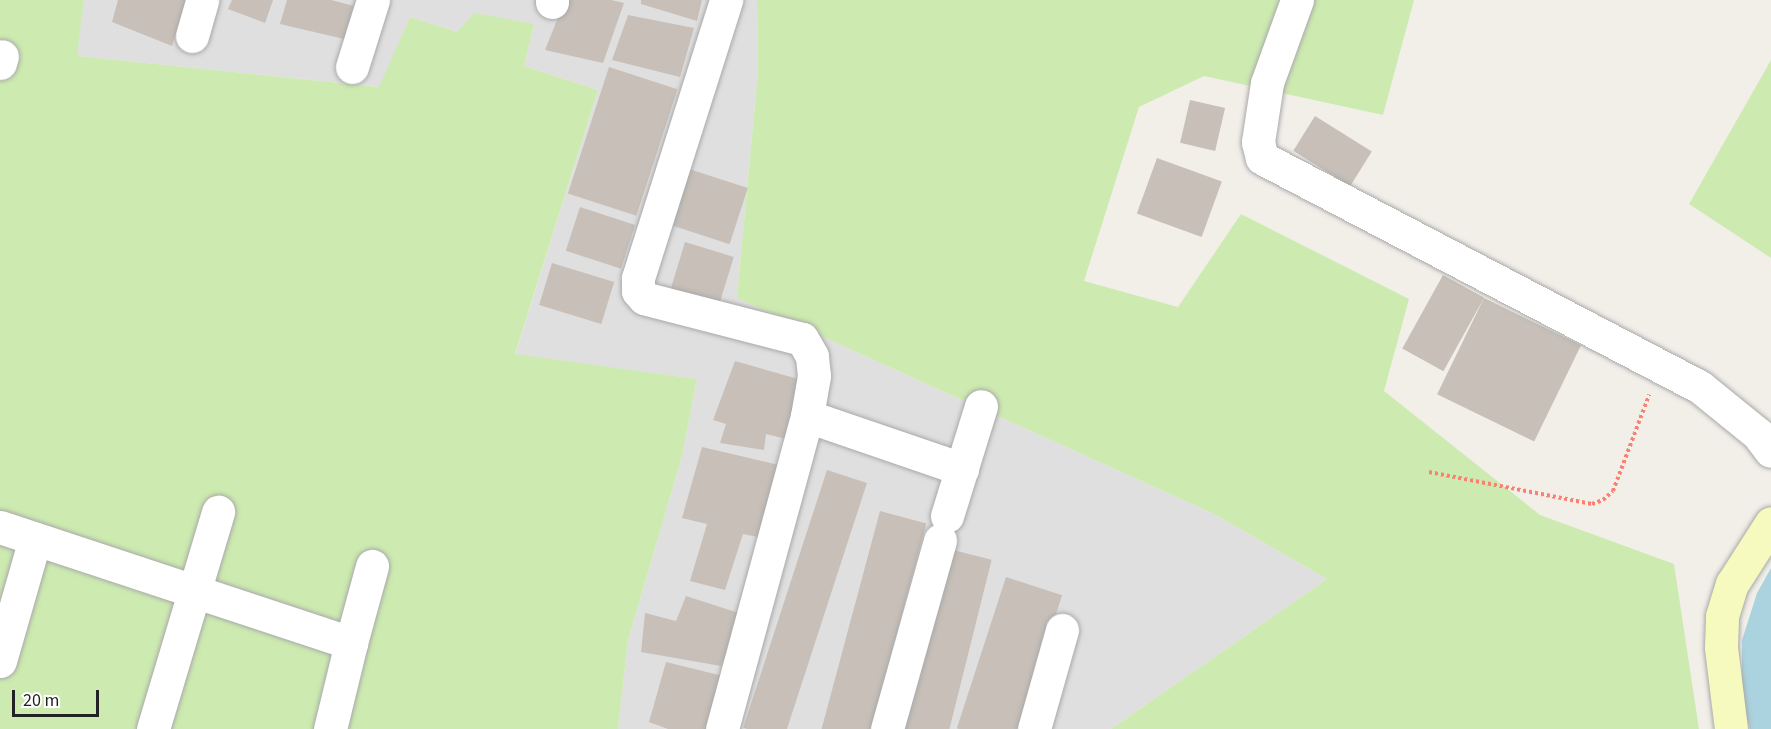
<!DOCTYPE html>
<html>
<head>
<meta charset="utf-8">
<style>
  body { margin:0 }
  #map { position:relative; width:1771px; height:729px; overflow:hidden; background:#f2efe9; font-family:"Source Sans 3",sans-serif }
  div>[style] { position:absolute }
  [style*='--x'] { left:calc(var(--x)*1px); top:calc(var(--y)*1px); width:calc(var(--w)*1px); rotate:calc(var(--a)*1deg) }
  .residential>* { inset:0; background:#e0dfdf }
  .grass>* { inset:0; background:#cdebb0 }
  .water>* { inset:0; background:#aad3df }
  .building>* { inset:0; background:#c7bfb8; transform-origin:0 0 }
  .path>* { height:4px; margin-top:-2px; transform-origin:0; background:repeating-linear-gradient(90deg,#fa8072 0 3px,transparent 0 6px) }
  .roads { filter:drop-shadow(0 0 2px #a9a9a9) drop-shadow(0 0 2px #a9a9a9) }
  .street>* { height:33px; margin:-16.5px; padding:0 16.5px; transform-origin:16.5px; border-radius:16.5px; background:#fff }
  .secondary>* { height:33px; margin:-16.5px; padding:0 16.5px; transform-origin:16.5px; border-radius:16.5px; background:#f7fabf }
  span { translate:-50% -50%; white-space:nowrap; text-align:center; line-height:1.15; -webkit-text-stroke:4.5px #fff; paint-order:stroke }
  .scale { position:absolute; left:12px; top:690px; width:87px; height:27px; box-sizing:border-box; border:3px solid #222; border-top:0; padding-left:8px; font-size:18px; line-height:21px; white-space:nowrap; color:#222; -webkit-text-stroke:4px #fff; paint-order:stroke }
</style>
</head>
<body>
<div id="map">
  <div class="residential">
    <i style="clip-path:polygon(84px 0,757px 0,758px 71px,737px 298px,1214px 514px,1327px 579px,1111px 729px,618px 729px,628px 640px,682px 456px,697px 379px,515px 355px,598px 90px,524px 66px,534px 24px,457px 32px,410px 17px,380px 87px,76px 56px)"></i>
  </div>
  <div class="grass">
    <i style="clip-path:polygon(0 0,84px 0,77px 56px,379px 87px,410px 17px,457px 32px,474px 13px,534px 24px,524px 66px,598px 90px,515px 354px,697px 379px,682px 456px,628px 640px,618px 729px,0 729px)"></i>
    <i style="clip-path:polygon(757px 0,1414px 0,1383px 115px,1204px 76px,1139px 107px,1084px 281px,1178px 307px,1241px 214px,1409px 299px,1384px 391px,1540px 515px,1674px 564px,1699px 729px,1111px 729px,1327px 579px,1214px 514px,737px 298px,758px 71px)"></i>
    <i style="clip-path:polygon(1771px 60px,1771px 258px,1689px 204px)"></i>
  </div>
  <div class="water">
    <i style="clip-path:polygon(1771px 568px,1771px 729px,1750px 729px,1742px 699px,1742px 640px,1757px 593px)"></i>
  </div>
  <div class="building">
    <i style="clip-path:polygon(118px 0,186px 0,172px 46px,112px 22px)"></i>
    <i style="clip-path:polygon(232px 0,273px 0,265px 23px,228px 9px)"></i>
    <i style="clip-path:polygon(287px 0,331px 0,354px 6px,344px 39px,280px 24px)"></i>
    <i style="clip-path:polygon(565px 0,611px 0,624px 3px,603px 63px,545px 50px)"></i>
    <i style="clip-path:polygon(641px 0,702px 0,697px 21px,641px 4px)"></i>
    <i style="clip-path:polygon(628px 15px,694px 28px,680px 77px,612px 60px)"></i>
    <i style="left:609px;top:67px;width:72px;height:133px;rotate:18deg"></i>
    <i style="left:1190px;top:100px;width:36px;height:44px;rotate:13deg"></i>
    <i style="left:1315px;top:116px;width:67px;height:41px;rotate:32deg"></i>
    <i style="left:1157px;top:158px;width:69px;height:59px;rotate:20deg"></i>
    <i style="left:686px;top:168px;width:65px;height:59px;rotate:18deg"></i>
    <i style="left:580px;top:207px;width:58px;height:46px;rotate:18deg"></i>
    <i style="left:685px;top:242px;width:51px;height:53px;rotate:17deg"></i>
    <i style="left:552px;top:263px;width:65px;height:44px;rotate:17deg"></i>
    <i style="left:1443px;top:275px;width:47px;height:84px;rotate:29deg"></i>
    <i style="left:1484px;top:298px;width:108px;height:107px;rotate:26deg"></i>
    <i style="clip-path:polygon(735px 361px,805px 381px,790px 440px,766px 434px,764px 450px,720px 443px,726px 424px,713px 420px)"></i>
    <i style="clip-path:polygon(702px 447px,783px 466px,763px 538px,743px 534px,725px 590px,690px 581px,707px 524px,682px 518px)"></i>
    <i style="left:827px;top:470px;width:42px;height:271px;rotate:18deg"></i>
    <i style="left:880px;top:511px;width:48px;height:226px;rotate:15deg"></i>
    <i style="left:949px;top:549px;width:44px;height:186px;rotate:14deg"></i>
    <i style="left:1006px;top:577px;width:59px;height:159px;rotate:18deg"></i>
    <i style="clip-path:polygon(686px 596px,742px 614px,721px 666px,641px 652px,645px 613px,676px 621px)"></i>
    <i style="clip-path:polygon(666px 662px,727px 677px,710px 729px,668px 729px,649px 722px)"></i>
  </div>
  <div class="path">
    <i style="--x:1429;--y:472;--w:166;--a:11.1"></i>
    <i style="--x:1592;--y:504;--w:12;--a:-20"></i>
    <i style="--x:1603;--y:500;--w:13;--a:-42"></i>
    <i style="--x:1613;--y:491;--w:103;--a:-69.4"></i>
  </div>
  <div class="roads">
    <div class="street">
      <i style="--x:1297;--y:0;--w:88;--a:109.9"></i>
      <i style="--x:1267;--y:83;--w:60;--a:98.7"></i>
      <i style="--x:1258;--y:142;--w:16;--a:76"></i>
      <i style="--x:1262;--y:158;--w:494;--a:27.6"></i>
      <i style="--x:1700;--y:387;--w:75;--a:39"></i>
      <i style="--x:1758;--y:434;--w:21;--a:53"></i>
      <i style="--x:552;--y:2;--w:2;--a:-90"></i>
      <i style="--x:192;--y:36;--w:37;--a:-74"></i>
      <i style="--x:0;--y:63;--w:7;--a:-74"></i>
      <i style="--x:352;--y:67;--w:70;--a:-72.6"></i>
      <i style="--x:807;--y:416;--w:164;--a:18.9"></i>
      <i style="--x:947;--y:516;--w:115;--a:-72.8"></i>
      <i style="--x:0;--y:527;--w:370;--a:18.3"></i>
      <i style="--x:351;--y:643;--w:89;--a:103.7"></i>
      <i style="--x:351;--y:643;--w:80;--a:-74.7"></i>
      <i style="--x:0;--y:661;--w:127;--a:-74"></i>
      <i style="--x:153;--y:729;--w:227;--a:-73.3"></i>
      <i style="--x:722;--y:729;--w:324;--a:-74.8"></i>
      <i style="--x:807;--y:416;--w:41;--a:-80.1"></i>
      <i style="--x:814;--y:376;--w:20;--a:-96"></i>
      <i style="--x:812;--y:356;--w:20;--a:-120"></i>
      <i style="--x:802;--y:339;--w:163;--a:-165.5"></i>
      <i style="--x:644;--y:298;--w:9;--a:-131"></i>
      <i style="--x:638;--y:291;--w:13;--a:-90"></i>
      <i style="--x:638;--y:278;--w:292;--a:-72.4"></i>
      <i style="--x:887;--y:729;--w:196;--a:-74.3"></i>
      <i style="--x:1034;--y:729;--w:103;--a:-74.2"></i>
    </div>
    <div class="secondary">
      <i style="--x:1731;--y:729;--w:83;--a:-97"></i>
      <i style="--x:1721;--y:647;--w:31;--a:-88"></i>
      <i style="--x:1722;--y:616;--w:34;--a:-73"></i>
      <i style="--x:1732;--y:584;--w:72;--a:-57.4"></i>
    </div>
  </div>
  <div class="scale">20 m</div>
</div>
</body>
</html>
